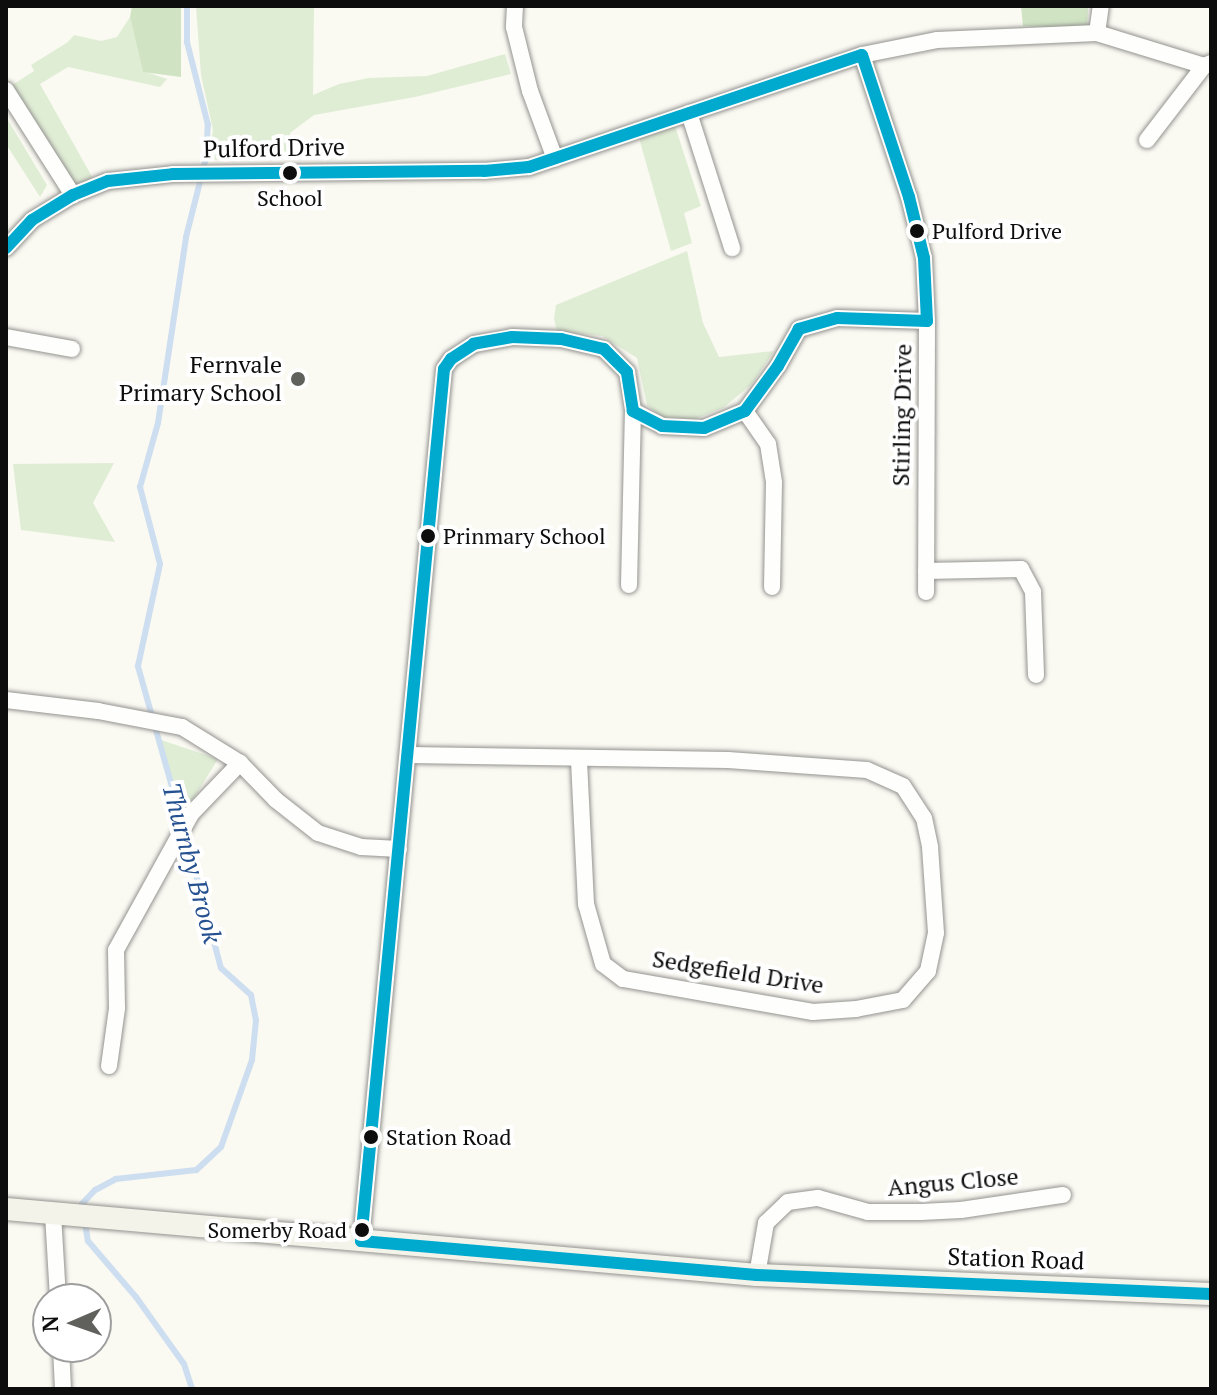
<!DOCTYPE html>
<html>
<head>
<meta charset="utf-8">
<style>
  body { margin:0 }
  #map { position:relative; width:1217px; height:1395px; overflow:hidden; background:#faf9f2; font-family:"PT Serif",serif }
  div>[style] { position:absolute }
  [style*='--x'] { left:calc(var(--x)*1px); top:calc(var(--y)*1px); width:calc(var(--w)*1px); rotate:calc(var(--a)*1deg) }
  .green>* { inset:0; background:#e0edd5 }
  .forest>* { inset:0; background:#d0e4c4 }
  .stream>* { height:6px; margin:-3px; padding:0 3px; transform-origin:3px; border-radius:3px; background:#cddef0 }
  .roads { filter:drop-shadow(0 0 2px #949390) drop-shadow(0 0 2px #949390) }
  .street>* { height:16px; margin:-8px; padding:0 8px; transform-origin:8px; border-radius:8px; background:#fefefd }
  .secondary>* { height:22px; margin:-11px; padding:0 11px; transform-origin:11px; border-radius:11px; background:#f3f3ea }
  .bus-1>* { height:12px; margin:-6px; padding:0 6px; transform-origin:6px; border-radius:6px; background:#00a9ce }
  .dots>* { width:22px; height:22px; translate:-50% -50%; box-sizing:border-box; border:4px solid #fff; border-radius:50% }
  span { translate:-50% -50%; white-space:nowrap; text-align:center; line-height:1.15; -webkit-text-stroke:8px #fff; paint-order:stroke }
  .bus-label { font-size:22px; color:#0d0d0d }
  .left { translate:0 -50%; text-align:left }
  .right { translate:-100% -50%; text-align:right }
  .street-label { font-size:24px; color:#0d0d0d }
  .poi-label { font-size:24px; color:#0d0d0d }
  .water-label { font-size:26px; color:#255190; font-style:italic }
  .frame { position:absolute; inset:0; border:8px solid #0d0d0d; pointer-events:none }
  .north { position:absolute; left:32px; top:1283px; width:80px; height:80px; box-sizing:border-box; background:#fff; border:2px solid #9e9e9e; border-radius:50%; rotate:268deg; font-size:22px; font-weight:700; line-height:32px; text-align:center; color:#0d0d0d }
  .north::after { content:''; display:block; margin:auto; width:28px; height:36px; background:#60605d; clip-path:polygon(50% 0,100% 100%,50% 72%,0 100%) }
</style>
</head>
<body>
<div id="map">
  <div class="green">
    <i style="clip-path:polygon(196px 6px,314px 6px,313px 95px,339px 84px,369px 78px,427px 76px,505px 54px,511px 74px,415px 97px,314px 115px,290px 133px,292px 157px,208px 160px,213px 130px,201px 75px)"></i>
    <i style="clip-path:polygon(130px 17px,143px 71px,167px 79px,160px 87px,68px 67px,40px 84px,95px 182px,73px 195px,6px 89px,34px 71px,31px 65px,68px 42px,74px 35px,101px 41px,117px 37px)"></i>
    <i style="clip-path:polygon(6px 117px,47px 185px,40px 197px,6px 144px)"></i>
    <i style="clip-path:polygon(674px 123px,701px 206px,684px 213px,692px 243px,671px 251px,637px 131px)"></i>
    <i style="clip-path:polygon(687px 251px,703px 323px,719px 357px,774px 351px,752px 384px,723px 408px,695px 419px,662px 417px,647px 405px,637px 358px,602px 336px,557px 331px,554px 319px,556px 305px)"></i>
    <i style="clip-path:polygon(114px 463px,93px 503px,115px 542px,21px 530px,13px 464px)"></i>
    <i style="clip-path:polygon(158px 739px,218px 759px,184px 814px,179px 810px)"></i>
  </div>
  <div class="forest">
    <i style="clip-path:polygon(132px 6px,181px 6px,181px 77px,143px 72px,130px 17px)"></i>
    <i style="clip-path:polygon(1021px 6px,1088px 6px,1087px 29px,1023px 26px)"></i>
  </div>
  <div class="stream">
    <i style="--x:182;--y:822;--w:162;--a:-105.8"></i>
    <i style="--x:138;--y:666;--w:104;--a:-77.8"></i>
    <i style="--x:160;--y:564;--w:80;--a:-104.6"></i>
    <i style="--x:140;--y:487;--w:66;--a:-74.3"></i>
    <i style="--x:158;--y:423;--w:188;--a:-81.4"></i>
    <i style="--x:186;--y:237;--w:81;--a:-75.8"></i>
    <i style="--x:206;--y:158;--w:33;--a:-87"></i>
    <i style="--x:208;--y:125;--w:86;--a:-104.2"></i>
    <i style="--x:187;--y:42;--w:36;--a:-90"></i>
    <i style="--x:185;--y:833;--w:140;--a:75.1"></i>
    <i style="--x:221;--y:968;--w:40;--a:42"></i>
    <i style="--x:251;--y:995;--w:25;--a:79"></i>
    <i style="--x:256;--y:1020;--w:40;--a:95.7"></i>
    <i style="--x:252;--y:1060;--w:92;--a:109.6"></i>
    <i style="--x:221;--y:1147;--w:34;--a:137"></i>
    <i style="--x:196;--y:1170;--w:81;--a:173.6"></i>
    <i style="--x:116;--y:1179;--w:24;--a:152"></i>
    <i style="--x:95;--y:1190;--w:19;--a:133"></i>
    <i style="--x:82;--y:1204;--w:37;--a:81"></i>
    <i style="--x:88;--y:1241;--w:74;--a:49.4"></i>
    <i style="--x:136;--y:1297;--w:82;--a:54.4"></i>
    <i style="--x:184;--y:1364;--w:26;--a:72"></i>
  </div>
  <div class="roads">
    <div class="street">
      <i style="--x:515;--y:6;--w:21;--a:93"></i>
      <i style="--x:514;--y:27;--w:66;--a:76"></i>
      <i style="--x:530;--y:91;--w:72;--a:69.8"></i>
      <i style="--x:1097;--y:33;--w:27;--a:-82"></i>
      <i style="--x:862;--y:55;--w:150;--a:71.7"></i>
      <i style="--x:909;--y:197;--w:63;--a:76.2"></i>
      <i style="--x:924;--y:258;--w:63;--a:87.3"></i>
      <i style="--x:927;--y:321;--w:271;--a:90.2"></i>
      <i style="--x:6;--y:90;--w:125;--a:57.5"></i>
      <i style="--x:689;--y:113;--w:142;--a:72.3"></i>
      <i style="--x:1147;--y:140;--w:93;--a:-52.4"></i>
      <i style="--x:6;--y:248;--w:38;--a:-47"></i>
      <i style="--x:32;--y:220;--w:48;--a:-31.4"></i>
      <i style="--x:73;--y:195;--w:38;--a:-22"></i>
      <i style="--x:108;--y:181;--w:65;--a:-6.1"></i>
      <i style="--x:173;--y:174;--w:311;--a:-0.6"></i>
      <i style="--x:484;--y:171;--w:45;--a:-5.1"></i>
      <i style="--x:529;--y:167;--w:351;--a:-18.6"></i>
      <i style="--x:862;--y:55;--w:76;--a:-11.3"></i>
      <i style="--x:937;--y:40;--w:160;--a:-2.5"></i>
      <i style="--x:1097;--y:33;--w:112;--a:17.1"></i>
      <i style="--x:1204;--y:66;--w:8;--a:-23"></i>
      <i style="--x:6;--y:337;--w:67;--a:10.3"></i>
      <i style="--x:745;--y:411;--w:40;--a:55.1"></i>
      <i style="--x:768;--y:444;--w:39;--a:81"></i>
      <i style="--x:774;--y:483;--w:104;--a:91.1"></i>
      <i style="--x:926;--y:571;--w:95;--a:-1.2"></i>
      <i style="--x:1021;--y:569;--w:26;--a:62"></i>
      <i style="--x:1033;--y:592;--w:83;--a:87.9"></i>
      <i style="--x:629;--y:585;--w:174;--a:-88.7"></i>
      <i style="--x:6;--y:700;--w:93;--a:6.8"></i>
      <i style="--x:98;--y:711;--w:86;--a:10.8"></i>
      <i style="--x:182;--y:727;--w:68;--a:31.8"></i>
      <i style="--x:240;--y:763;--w:52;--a:45.8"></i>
      <i style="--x:276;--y:800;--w:53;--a:38.2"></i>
      <i style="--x:318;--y:833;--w:45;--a:18"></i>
      <i style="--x:361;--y:847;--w:38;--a:3"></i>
      <i style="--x:409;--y:755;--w:319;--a:0.9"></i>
      <i style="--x:728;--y:760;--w:139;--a:4.1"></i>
      <i style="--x:867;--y:770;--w:39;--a:24"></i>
      <i style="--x:903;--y:786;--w:38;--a:57"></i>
      <i style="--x:924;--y:818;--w:30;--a:78"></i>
      <i style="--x:930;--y:847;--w:86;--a:86"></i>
      <i style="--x:936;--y:933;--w:39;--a:102"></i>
      <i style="--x:928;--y:971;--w:38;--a:131"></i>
      <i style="--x:903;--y:1000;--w:48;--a:169.2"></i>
      <i style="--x:856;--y:1009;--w:43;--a:176"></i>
      <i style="--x:813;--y:1012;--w:193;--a:-170.1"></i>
      <i style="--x:623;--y:979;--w:25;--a:-143"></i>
      <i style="--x:603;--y:964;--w:62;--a:-105.8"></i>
      <i style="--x:586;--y:904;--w:145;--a:-92.8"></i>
      <i style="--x:109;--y:1066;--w:59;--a:-82.1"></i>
      <i style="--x:117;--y:1008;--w:58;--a:-91"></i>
      <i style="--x:116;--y:950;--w:155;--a:-61.1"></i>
      <i style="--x:191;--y:814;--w:71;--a:-46.1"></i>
      <i style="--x:53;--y:1214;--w:85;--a:86.6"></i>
      <i style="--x:361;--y:1241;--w:876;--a:-84.56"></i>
      <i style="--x:444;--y:369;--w:12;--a:-55"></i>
      <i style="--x:451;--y:359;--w:27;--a:-33"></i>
      <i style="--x:474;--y:344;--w:39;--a:-10"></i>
      <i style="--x:512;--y:337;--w:49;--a:2.3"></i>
      <i style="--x:561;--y:339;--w:44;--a:13.1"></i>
      <i style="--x:604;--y:349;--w:33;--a:45"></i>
      <i style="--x:627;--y:372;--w:39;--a:81"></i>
      <i style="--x:633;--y:411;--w:33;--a:27"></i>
      <i style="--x:662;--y:426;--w:42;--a:2.7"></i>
      <i style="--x:704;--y:428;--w:44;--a:-22.5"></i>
      <i style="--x:745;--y:411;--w:56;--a:-53.7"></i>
      <i style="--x:778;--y:366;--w:43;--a:-60.4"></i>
      <i style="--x:799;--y:329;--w:40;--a:-16"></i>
      <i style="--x:837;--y:318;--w:90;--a:1.9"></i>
      <i style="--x:757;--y:1275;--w:53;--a:-80.2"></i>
      <i style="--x:766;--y:1223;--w:30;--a:-44"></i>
      <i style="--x:788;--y:1202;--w:30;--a:-8"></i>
      <i style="--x:818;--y:1198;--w:52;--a:15.6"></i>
      <i style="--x:868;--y:1212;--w:53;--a:0"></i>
      <i style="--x:921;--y:1212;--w:40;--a:-2.9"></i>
      <i style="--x:961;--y:1210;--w:103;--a:-8.4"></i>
      <i style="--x:61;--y:1347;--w:42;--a:87.3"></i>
    </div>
    <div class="secondary">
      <i style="--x:6;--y:1209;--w:754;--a:5.02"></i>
      <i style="--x:757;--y:1275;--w:454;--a:2.4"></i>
    </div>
  </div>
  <div class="bus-1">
    <i style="--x:6;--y:248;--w:38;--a:-47"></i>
    <i style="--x:32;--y:220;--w:48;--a:-31.4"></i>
    <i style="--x:73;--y:195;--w:38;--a:-22"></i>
    <i style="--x:108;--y:181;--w:65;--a:-6.1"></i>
    <i style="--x:173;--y:174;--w:311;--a:-0.6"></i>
    <i style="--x:484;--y:171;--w:45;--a:-5.1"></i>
    <i style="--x:529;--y:167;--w:351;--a:-18.6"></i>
    <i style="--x:862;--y:55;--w:150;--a:71.7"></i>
    <i style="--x:909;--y:197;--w:63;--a:76.2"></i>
    <i style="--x:924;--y:258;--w:63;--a:87.3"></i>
    <i style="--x:927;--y:321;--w:90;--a:-178.1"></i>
    <i style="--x:837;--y:318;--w:40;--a:164"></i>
    <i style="--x:799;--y:329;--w:43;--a:119.6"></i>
    <i style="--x:778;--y:366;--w:56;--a:126.3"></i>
    <i style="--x:745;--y:411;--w:44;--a:157.5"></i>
    <i style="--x:704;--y:428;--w:42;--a:-177.3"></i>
    <i style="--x:662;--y:426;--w:33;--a:-153"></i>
    <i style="--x:633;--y:411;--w:39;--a:-99"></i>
    <i style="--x:627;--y:372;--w:33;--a:-135"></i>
    <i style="--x:604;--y:349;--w:44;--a:-166.9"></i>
    <i style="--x:561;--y:339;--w:49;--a:-177.7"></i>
    <i style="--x:512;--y:337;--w:39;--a:170"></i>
    <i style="--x:474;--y:344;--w:27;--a:147"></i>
    <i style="--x:451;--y:359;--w:12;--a:125"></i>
    <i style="--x:444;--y:369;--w:876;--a:95.44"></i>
    <i style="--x:361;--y:1241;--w:397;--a:4.9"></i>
    <i style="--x:757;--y:1275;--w:454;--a:2.4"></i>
  </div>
  <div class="dots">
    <i style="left:290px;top:173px;background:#0d0d0d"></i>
    <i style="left:917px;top:231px;background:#0d0d0d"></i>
    <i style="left:298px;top:379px;background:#60605d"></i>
    <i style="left:428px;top:536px;background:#0d0d0d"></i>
    <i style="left:371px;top:1137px;background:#0d0d0d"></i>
    <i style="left:362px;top:1230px;background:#0d0d0d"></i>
  </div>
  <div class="bus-label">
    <span style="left:290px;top:198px">School</span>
    <span class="left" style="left:932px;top:231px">Pulford Drive</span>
    <span class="left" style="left:443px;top:536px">Prinmary School</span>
    <span class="left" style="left:386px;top:1137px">Station Road</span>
    <span class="right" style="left:347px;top:1230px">Somerby Road</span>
  </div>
  <div class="street-label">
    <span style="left:274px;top:148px;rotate:-1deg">Pulford Drive</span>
    <span style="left:902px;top:415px;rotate:-89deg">Stirling Drive</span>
    <span style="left:738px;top:972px;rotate:9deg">Sedgefield Drive</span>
    <span style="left:953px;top:1182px;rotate:-5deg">Angus Close</span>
    <span style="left:1016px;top:1259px;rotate:2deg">Station Road</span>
  </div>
  <div class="poi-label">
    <span class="right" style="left:282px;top:379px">Fernvale<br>Primary School</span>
  </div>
  <div class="water-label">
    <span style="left:192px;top:863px;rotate:75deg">Thurnby Brook</span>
  </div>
  <div class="frame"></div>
  <div class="north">N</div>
</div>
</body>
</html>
